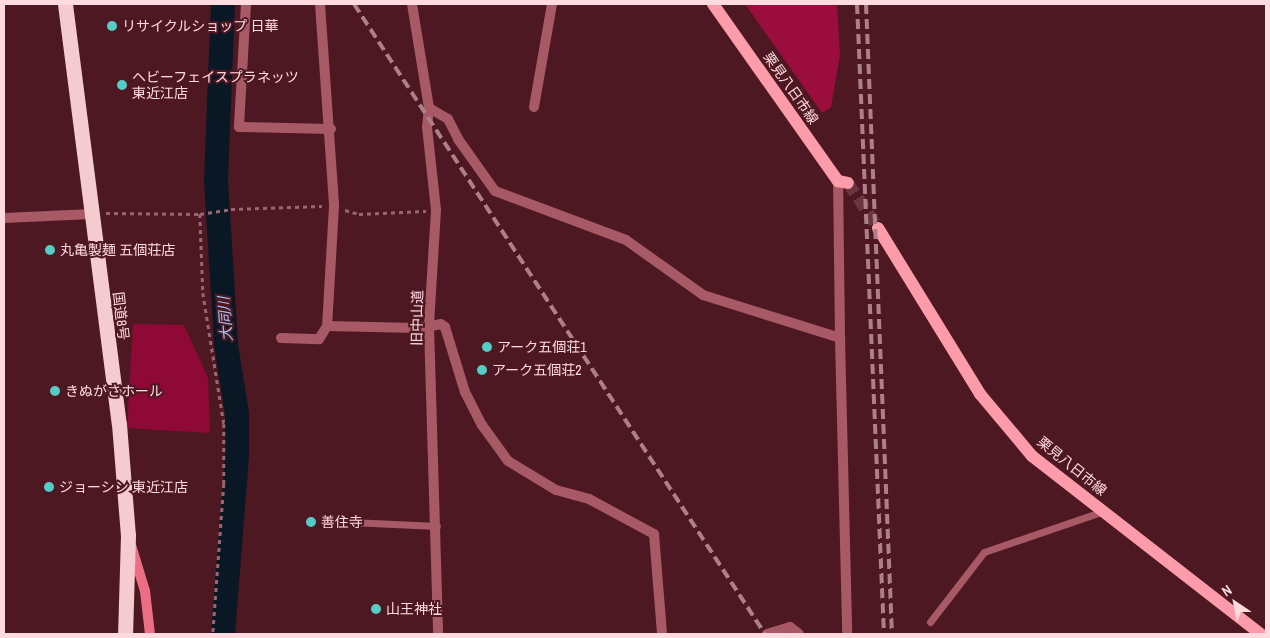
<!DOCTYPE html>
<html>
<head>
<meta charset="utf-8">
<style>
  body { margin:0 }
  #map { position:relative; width:1270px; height:638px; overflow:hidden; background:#4e1823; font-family:"Archivo Narrow","Noto Sans JP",sans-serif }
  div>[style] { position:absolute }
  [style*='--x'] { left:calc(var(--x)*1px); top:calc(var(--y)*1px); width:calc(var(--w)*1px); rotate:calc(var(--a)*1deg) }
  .green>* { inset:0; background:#8f0937 }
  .forest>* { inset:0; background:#9a0d3c }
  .river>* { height:24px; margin:-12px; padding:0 12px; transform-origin:12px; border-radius:12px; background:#0a1725 }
  .primary-tunnel>* { height:12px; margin-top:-6px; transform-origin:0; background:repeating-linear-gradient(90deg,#69353f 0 12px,transparent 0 18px) }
  .path>* { height:2.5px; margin-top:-1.25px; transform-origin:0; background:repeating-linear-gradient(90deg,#976870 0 4px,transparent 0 8px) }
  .lane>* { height:7px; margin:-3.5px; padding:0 3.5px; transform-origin:3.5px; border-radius:3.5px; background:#a75966 }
  .street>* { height:10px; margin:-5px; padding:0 5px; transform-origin:5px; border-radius:5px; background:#a75966 }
  .secondary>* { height:10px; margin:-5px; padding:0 5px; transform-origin:5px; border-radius:5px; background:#ec6e85 }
  .primary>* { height:12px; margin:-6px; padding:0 6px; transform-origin:6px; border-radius:6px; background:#fc9ba9 }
  .highway>* { height:15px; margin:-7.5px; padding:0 7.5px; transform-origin:7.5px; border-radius:7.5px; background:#f4ccd0 }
  .rail>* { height:4px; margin-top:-2px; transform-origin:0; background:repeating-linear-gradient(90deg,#ad8088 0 10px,transparent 0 15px) }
  .dots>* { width:14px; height:14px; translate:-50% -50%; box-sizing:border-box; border:2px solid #4e1823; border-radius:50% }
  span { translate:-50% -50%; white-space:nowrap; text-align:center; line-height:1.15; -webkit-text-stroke:4px #4e1823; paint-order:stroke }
  .poi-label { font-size:14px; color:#ffdade }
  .left { translate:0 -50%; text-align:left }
  .street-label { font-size:14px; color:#ffdade }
  .water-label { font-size:15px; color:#9cc7f6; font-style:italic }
  .frame { position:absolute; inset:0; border:5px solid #ffdade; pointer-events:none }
  .north { position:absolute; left:1210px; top:578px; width:50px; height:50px; -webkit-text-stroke:4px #4e1823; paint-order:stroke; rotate:326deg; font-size:14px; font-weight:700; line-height:20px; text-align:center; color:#ffdade }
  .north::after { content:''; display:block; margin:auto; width:18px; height:22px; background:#ffdade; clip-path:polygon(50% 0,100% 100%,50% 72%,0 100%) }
</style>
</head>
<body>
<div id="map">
  <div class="green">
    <i style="clip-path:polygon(133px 324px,184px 325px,208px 378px,210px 433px,127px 428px)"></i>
  </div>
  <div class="forest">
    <i style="clip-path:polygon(745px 4px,837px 4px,840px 55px,831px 107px,822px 113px)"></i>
  </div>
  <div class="river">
    <i style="--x:223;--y:4;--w:176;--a:92.3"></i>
    <i style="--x:216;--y:180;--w:165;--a:86.5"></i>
    <i style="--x:226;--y:345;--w:70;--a:80.9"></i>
    <i style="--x:237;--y:414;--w:42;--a:90"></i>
    <i style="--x:237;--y:456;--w:179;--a:94.5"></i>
  </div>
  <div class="primary-tunnel">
    <i style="--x:848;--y:183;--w:54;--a:56.3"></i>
  </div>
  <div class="path">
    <i style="--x:345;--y:210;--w:15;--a:16"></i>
    <i style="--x:359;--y:214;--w:67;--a:-2.6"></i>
    <i style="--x:106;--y:213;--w:94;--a:0.6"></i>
    <i style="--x:200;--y:214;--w:31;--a:-9"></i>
    <i style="--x:231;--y:209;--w:91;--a:-1.9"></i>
    <i style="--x:200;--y:214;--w:79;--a:87.8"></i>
    <i style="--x:203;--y:293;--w:133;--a:80.9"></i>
    <i style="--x:224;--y:424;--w:60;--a:90"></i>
    <i style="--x:224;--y:484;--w:150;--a:94.2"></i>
  </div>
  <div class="lane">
    <i style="--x:329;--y:521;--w:108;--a:2.7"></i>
    <i style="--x:930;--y:622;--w:88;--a:-52.4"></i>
    <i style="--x:984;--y:552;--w:127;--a:-18.9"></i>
  </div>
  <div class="street">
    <i style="--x:246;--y:4;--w:123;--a:93.3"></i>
    <i style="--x:239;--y:127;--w:92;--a:1.2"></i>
    <i style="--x:320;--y:4;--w:202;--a:86"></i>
    <i style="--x:334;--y:206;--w:120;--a:93.3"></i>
    <i style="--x:327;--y:326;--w:90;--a:1.3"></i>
    <i style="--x:417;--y:328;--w:24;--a:-9"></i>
    <i style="--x:441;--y:324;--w:5;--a:37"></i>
    <i style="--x:445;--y:327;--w:68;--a:72.9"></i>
    <i style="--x:465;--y:392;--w:37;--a:63"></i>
    <i style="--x:482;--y:425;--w:44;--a:54.2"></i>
    <i style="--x:508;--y:461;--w:56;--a:31.1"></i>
    <i style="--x:556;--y:490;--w:34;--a:15"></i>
    <i style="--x:589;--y:499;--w:74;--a:28.3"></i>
    <i style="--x:654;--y:534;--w:100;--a:85.4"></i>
    <i style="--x:412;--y:4;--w:105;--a:80.7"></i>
    <i style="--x:429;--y:108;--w:19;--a:96"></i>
    <i style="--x:427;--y:127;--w:83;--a:83.8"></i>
    <i style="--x:436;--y:210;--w:116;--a:93.5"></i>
    <i style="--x:429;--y:326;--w:308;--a:88.3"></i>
    <i style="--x:534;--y:107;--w:105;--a:-80.1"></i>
    <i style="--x:429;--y:108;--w:22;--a:30"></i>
    <i style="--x:448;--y:119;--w:22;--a:63"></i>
    <i style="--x:458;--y:139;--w:64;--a:54.6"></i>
    <i style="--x:495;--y:191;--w:140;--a:20.5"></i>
    <i style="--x:626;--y:240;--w:95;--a:35.5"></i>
    <i style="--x:703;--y:295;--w:144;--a:17.4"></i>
    <i style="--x:840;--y:338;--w:157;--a:-90.7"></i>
    <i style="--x:4;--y:218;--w:88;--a:-2.6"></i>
    <i style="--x:281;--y:338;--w:38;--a:2"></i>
    <i style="--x:319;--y:339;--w:15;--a:-58"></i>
    <i style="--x:840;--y:338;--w:296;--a:88.6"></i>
    <i style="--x:767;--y:634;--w:24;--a:-17"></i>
    <i style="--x:790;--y:627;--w:11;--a:38"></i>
  </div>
  <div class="secondary">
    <i style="--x:131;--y:545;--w:48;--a:73.1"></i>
    <i style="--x:145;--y:591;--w:43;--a:83.4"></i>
  </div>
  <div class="primary">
    <i style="--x:713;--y:4;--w:217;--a:54.8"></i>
    <i style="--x:838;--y:181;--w:10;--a:11"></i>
    <i style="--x:878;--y:228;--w:195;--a:58.4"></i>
    <i style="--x:980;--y:394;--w:81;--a:50"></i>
    <i style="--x:1032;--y:456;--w:290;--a:37.9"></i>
  </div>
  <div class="highway">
    <i style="--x:65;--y:4;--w:423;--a:82.7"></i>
    <i style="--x:119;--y:424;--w:111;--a:85.4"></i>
    <i style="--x:128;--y:535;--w:99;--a:91.7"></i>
  </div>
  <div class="rail">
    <i style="--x:354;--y:4;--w:752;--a:56.88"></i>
    <i style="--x:857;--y:4;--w:631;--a:87.55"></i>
    <i style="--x:866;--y:4;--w:631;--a:87.64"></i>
  </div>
  <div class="dots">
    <i style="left:112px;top:26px;background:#54cdc7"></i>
    <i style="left:122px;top:85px;background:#54cdc7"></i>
    <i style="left:50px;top:250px;background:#54cdc7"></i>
    <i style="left:487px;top:347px;background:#54cdc7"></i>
    <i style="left:482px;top:370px;background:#54cdc7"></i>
    <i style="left:55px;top:391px;background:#54cdc7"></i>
    <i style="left:49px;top:487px;background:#54cdc7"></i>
    <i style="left:311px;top:522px;background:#54cdc7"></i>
    <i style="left:376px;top:609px;background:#54cdc7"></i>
  </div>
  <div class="poi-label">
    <span class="left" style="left:122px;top:26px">リサイクルショップ 日華</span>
    <span class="left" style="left:132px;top:85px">ヘビーフェイスプラネッツ<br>東近江店</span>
    <span class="left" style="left:60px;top:250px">丸亀製麺 五個荘店</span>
    <span class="left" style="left:497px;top:347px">アーク五個荘1</span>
    <span class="left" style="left:492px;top:370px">アーク五個荘2</span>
    <span class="left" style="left:65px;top:391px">きぬがさホール</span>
    <span class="left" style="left:59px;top:487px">ジョーシン 東近江店</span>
    <span class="left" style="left:321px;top:522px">善住寺</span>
    <span class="left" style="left:386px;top:609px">山王神社</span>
  </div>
  <div class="street-label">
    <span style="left:791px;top:88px;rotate:55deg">栗見八日市線</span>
    <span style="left:121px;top:316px;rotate:83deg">国道8号</span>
    <span style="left:417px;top:318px;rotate:-89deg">旧中山道</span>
    <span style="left:1072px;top:466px;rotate:39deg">栗見八日市線</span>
  </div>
  <div class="water-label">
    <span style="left:225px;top:319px;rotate:-94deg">大同川</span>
  </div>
  <div class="frame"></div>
  <div class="north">N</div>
</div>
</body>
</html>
